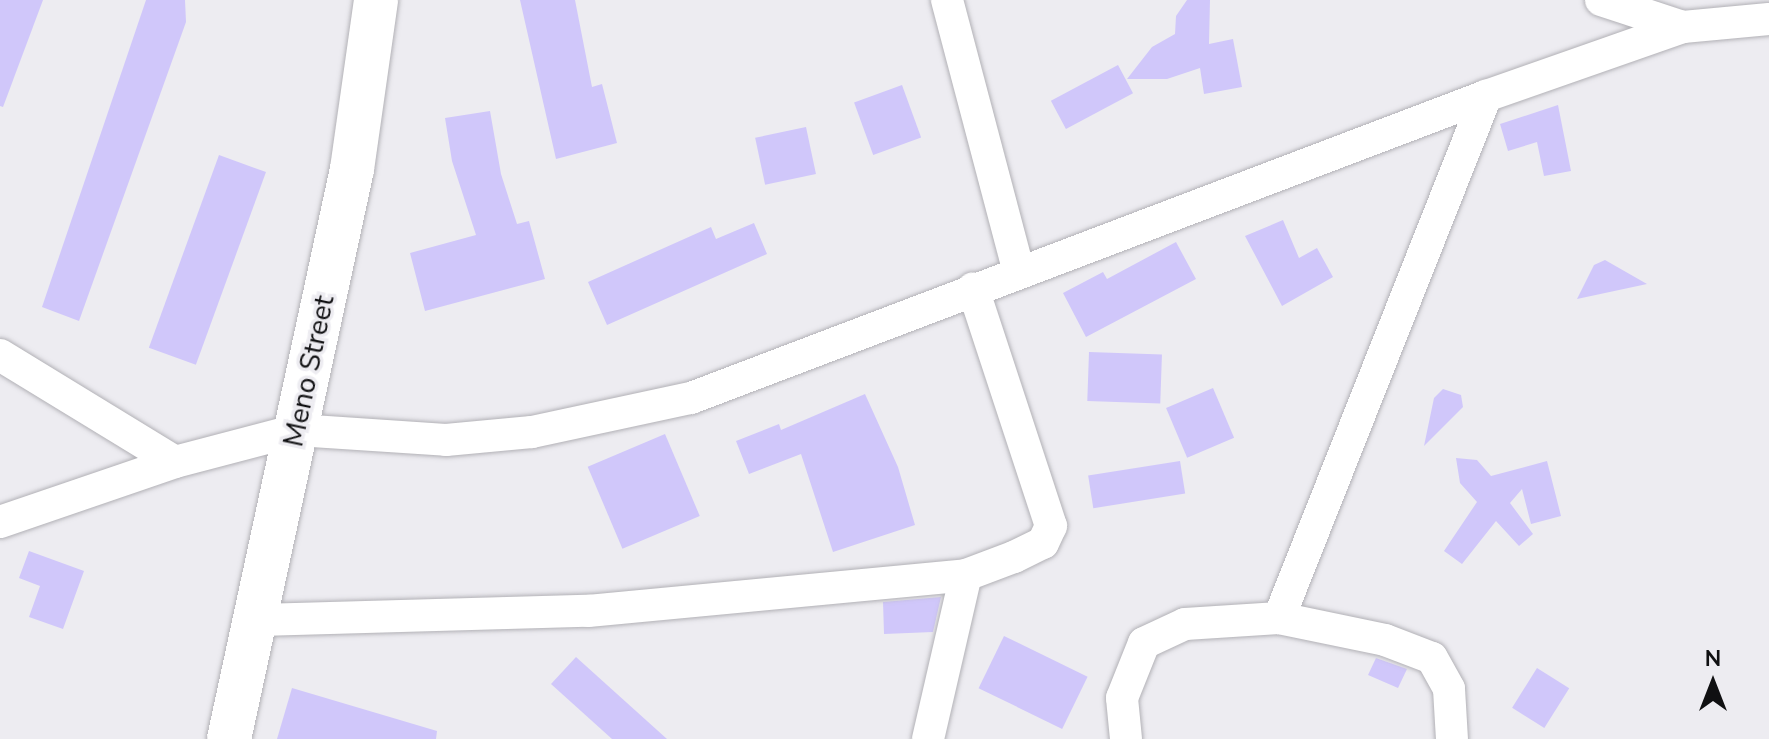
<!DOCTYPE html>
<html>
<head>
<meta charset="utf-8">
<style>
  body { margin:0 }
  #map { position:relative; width:1769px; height:739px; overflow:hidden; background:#edecf1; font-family:"Nunito Sans",sans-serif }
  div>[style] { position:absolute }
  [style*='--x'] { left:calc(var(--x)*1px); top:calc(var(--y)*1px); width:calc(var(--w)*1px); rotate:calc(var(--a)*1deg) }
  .building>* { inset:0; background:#d0c7fa; transform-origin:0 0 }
  .roads { filter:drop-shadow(0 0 2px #b2b1b6) drop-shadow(0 0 2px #b2b1b6) }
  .street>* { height:32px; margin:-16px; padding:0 16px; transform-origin:16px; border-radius:16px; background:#fff }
  .secondary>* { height:44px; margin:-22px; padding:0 22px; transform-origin:22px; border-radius:22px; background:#fff }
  span { translate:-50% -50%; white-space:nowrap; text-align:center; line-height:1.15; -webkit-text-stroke:7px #edecf1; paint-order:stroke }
  .street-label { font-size:28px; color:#101012 }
  .north { position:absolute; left:1673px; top:643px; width:80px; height:80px; -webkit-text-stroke:6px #edecf1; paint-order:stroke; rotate:0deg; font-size:22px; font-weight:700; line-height:32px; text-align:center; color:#101012 }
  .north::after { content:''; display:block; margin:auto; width:28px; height:36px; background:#101012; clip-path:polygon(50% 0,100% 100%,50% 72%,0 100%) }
</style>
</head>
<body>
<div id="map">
  <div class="building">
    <i style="clip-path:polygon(0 0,43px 0,3px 107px,0 106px)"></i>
    <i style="clip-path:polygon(146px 0,185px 0,186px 22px,79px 321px,42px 307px)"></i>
    <i style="clip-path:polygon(520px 0,575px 0,592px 87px,602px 84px,617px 143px,556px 159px)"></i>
    <i style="clip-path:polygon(1187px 0,1210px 0,1209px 44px,1233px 39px,1242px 87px,1204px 94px,1200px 68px,1167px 79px,1127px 79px,1152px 47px,1175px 34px,1176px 16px)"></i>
    <i style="left:1118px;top:65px;width:32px;height:76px;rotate:62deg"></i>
    <i style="left:902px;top:85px;width:56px;height:51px;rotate:70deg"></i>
    <i style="clip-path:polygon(1558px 105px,1571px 171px,1544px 176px,1537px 142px,1508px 151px,1500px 124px)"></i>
    <i style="clip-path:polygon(490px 111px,501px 174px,517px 224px,529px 221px,545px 279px,425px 311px,410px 253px,476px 235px,452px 161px,445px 118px)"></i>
    <i style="left:806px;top:127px;width:48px;height:52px;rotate:78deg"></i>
    <i style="left:219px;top:155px;width:50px;height:205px;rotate:20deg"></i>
    <i style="clip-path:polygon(1283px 220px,1299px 258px,1317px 248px,1333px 277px,1282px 306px,1245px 236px)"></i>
    <i style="clip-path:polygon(754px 223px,767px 254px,607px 325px,588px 282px,711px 227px,716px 239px)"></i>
    <i style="clip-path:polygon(1176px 242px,1196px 279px,1086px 337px,1063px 293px,1103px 272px,1107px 279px)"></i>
    <i style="clip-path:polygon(1605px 260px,1647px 284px,1577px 299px,1594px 265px)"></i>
    <i style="left:1089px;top:352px;width:73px;height:49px;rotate:2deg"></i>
    <i style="left:1213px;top:388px;width:54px;height:51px;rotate:67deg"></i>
    <i style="clip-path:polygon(1443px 389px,1461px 395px,1463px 407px,1424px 446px,1434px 398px)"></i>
    <i style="clip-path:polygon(865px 394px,898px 467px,915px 525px,833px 552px,801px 454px,749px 474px,736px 441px,779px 424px,781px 430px)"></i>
    <i style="left:665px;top:434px;width:89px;height:84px;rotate:67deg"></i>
    <i style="clip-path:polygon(1456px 458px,1477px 460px,1491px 476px,1547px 461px,1561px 516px,1531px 524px,1522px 489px,1510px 503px,1533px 534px,1519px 546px,1496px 521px,1462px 564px,1444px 551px,1477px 502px,1460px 483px)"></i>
    <i style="left:1180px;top:461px;width:33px;height:93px;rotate:81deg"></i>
    <i style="clip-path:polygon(29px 551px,84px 571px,63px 629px,29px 617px,40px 586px,19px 578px)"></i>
    <i style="clip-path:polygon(941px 597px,933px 632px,884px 634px,883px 602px)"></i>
    <i style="left:1004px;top:636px;width:93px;height:58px;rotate:26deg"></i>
    <i style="clip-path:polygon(576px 657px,667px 739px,612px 739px,551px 684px)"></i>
    <i style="clip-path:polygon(1376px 658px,1407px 669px,1398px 688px,1368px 675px)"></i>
    <i style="left:1537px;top:668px;width:38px;height:47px;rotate:32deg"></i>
    <i style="clip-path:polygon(292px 688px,437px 731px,436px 739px,277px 739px)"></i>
  </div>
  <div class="roads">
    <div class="street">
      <i style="--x:947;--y:0;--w:281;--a:75.2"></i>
      <i style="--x:1601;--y:0;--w:86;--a:18.2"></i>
      <i style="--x:0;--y:355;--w:205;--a:31.4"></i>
      <i style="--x:0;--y:522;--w:185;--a:-18.9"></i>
      <i style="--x:175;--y:462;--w:126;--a:-14.7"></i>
      <i style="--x:297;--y:430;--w:149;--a:3.8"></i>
      <i style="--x:446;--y:440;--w:86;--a:-5.3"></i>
      <i style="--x:532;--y:432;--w:163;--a:-12.1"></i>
      <i style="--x:691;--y:398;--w:850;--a:-20.8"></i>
      <i style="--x:1486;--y:96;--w:209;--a:-19.3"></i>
      <i style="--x:1683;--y:27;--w:86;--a:-5.3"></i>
      <i style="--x:1279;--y:618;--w:562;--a:-68.37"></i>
      <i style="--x:258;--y:620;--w:330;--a:-1.6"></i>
      <i style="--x:588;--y:611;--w:380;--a:-5.4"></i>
      <i style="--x:966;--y:575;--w:51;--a:-20.6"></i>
      <i style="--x:1014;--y:557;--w:32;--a:-26"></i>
      <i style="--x:1043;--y:543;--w:19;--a:-65"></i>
      <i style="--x:1051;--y:526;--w:250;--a:-108.2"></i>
      <i style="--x:928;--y:739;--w:168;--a:-77"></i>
      <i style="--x:1126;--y:739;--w:41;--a:-95.6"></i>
      <i style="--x:1122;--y:698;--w:59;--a:-68.2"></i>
      <i style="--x:1144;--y:643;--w:45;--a:-24.9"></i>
      <i style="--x:1185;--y:624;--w:94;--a:-3.7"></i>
      <i style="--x:1279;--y:618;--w:108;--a:11.7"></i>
      <i style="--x:1385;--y:640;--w:50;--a:21"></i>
      <i style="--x:1432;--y:658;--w:35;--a:61"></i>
      <i style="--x:1449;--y:689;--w:50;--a:86.6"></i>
    </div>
    <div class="secondary">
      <i style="--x:229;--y:739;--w:583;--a:-77.82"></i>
      <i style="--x:352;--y:169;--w:171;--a:-81.9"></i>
    </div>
  </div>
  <div class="street-label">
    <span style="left:309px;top:371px;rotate:-78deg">Meno Street</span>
  </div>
  <div class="north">N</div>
</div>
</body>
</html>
